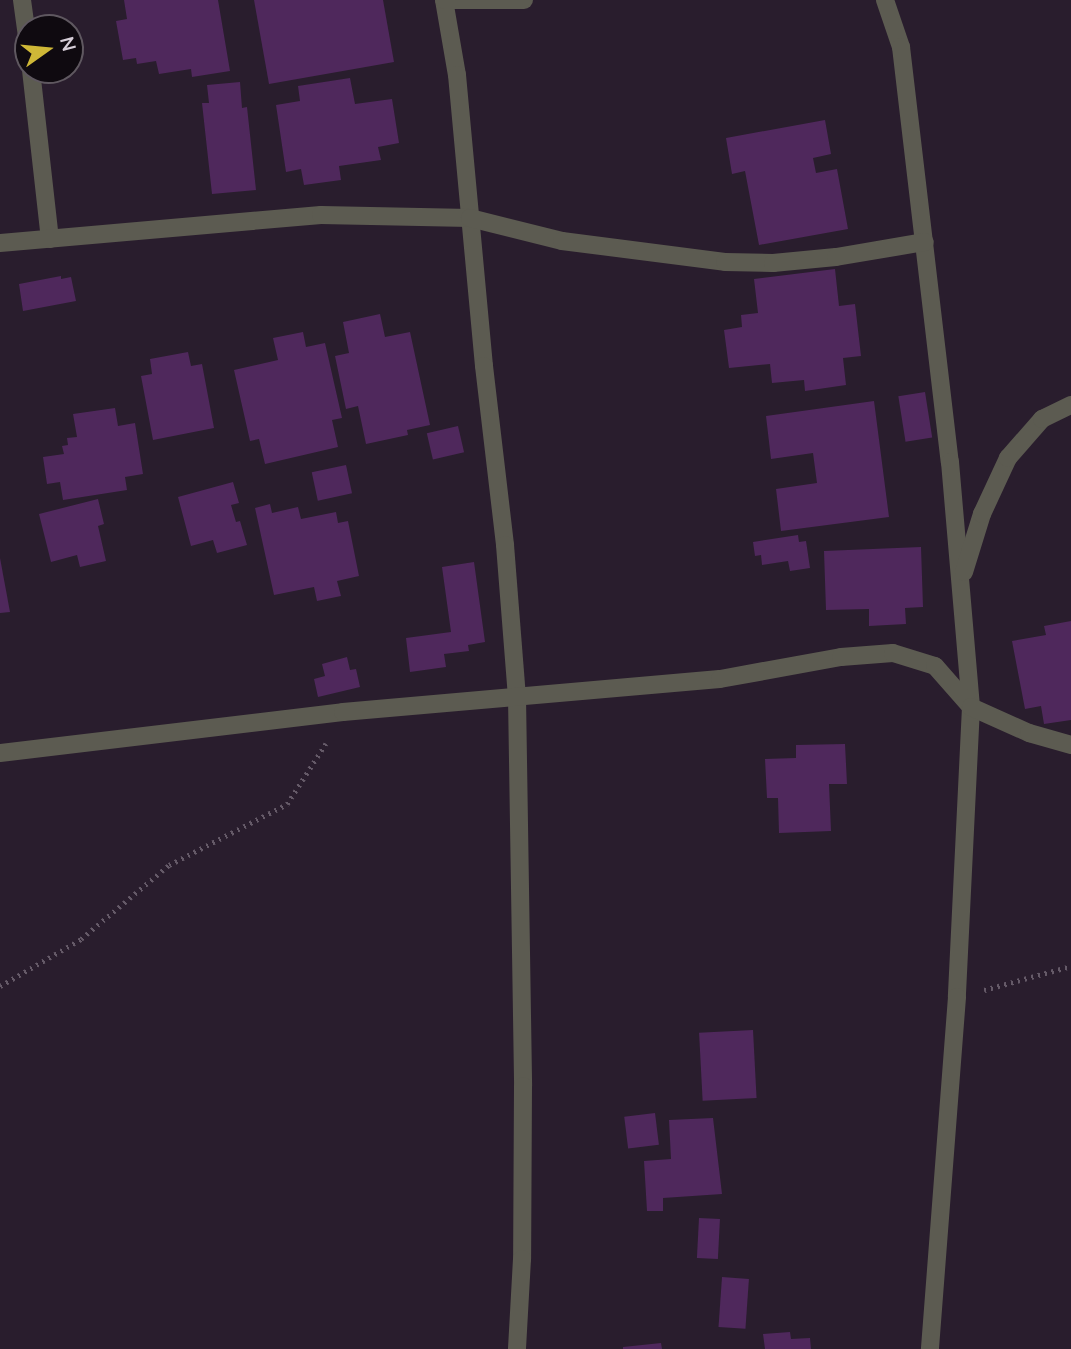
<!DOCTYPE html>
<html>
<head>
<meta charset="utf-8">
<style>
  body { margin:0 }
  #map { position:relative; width:1071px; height:1349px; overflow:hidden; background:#291d2d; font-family:"Nunito Sans",sans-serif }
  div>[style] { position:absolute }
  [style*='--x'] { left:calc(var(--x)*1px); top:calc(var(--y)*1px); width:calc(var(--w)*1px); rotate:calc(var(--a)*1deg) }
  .building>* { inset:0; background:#4f285c; transform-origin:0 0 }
  .path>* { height:4.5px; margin-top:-2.25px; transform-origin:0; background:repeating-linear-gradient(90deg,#655a68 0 2px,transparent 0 7px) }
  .minor>* { height:18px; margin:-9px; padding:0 9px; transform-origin:9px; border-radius:9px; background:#5c5b51 }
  span { translate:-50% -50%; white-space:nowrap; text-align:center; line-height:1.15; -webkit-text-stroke:6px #0f0a10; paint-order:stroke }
  .north { position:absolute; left:14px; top:14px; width:70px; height:70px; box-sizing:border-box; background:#0f0a10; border:2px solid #5f5860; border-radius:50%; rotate:75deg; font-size:19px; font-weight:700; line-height:28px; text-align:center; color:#d6ced8 }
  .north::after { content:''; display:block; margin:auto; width:24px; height:32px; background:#cfb837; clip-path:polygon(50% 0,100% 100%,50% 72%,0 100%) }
</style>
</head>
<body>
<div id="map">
  <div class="building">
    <i style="clip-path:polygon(124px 0,218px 0,230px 71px,192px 77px,191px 69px,159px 74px,156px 61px,137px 64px,136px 58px,123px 60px,116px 21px,127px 19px)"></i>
    <i style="clip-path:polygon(254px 0,383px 0,394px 62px,269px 84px)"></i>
    <i style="clip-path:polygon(350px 78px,355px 104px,392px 99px,399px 143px,378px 147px,381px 160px,339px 166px,341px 180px,304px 185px,301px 169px,286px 172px,276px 105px,300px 101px,298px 86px)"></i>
    <i style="clip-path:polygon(240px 82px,242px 108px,247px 107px,256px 190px,212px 194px,202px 103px,209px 103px,207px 85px)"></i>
    <i style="clip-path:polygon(825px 120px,831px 154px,813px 158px,816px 173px,837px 169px,848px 229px,759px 245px,745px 171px,732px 174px,726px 138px)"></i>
    <i style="clip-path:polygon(835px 269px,839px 306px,855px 304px,861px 356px,843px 358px,846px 385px,805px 391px,804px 380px,772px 383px,770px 364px,729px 368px,724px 330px,742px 327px,741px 315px,758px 313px,754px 279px)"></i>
    <i style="clip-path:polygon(61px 276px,61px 279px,71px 277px,76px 301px,23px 311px,19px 284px)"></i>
    <i style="clip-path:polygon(380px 314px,385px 337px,410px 332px,430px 425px,407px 430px,408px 435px,366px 444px,358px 406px,346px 409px,335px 356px,349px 353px,343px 322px)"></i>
    <i style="clip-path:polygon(303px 332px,306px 347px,325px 343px,342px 418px,332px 420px,338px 447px,265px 464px,259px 439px,250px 441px,234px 370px,278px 360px,273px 338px)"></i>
    <i style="clip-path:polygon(188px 352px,191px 366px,202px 364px,214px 428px,153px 440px,141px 376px,152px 374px,150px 359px)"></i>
    <i style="left:925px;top:392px;width:46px;height:27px;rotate:81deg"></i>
    <i style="clip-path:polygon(874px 401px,889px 517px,781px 531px,776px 489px,817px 483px,813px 453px,771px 459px,766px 416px)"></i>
    <i style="clip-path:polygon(115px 408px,118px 426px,135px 423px,143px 474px,125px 477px,127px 490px,63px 500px,60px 482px,47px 484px,43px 457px,64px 454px,62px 446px,68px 445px,67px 438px,77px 437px,73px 414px)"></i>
    <i style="left:458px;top:426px;width:27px;height:32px;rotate:77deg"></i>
    <i style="left:346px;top:465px;width:29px;height:35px;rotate:78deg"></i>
    <i style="clip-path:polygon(233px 482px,239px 503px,231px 505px,236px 522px,240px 521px,247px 545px,217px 553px,213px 540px,191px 546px,178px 497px)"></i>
    <i style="clip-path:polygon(98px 499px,104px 524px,98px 526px,106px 561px,80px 567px,77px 555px,51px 562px,39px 514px)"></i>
    <i style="clip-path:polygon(270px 504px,272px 513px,298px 507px,301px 519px,336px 512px,338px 523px,348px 521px,359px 576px,337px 581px,341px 596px,317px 601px,314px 587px,274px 595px,255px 508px)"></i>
    <i style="clip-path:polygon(798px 535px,799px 542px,806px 541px,810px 568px,790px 571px,788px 561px,762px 565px,761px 555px,755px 556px,753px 542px)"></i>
    <i style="clip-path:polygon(921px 547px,923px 607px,905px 608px,906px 624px,869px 626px,869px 609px,826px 610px,824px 551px)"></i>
    <i style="clip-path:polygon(0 558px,10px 612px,0 613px)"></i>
    <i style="clip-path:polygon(474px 562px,485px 642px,468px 645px,469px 651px,444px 654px,446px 667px,410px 672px,406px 638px,451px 632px,442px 567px)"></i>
    <i style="clip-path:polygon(1071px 621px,1071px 720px,1044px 724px,1041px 706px,1025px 709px,1012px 641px,1046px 635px,1044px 626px)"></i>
    <i style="clip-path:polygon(347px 657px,350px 670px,356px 669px,360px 687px,318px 697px,314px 679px,325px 676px,322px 664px)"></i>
    <i style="clip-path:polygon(845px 744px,847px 784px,829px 784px,831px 831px,779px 833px,778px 798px,767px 798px,765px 759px,796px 758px,796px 745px)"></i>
    <i style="left:753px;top:1030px;width:68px;height:54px;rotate:87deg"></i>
    <i style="left:655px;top:1113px;width:32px;height:31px;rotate:83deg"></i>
    <i style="clip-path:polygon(713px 1118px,722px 1194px,663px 1198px,663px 1211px,647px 1211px,644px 1161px,671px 1159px,669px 1120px)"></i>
    <i style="left:699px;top:1218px;width:21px;height:40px;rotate:3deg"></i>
    <i style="left:722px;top:1277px;width:27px;height:50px;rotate:4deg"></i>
    <i style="clip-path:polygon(790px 1332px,791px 1339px,810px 1338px,811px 1349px,765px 1349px,763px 1334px)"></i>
    <i style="clip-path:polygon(661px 1343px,662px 1349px,623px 1349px,623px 1347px)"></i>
  </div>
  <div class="path">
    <i style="--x:0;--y:986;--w:94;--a:-30.1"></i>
    <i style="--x:81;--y:939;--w:115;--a:-40.1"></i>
    <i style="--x:169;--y:865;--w:133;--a:-27.3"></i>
    <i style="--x:287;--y:804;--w:72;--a:-57.4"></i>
    <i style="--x:984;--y:990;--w:90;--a:-15.4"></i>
  </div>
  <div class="minor">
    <i style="--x:22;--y:0;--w:44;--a:82.2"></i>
    <i style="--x:444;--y:0;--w:76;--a:80.2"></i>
    <i style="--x:457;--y:75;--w:292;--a:84.7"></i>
    <i style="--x:484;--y:366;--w:180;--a:83.3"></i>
    <i style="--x:505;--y:545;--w:152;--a:85.5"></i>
    <i style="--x:517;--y:697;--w:389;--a:89.1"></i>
    <i style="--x:523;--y:1086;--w:173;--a:90.3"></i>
    <i style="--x:522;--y:1259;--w:90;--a:93.2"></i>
    <i style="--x:444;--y:0;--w:80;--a:0"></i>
    <i style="--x:885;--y:0;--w:50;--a:71.2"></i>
    <i style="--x:901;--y:47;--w:418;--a:83.3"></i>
    <i style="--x:950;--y:462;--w:246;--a:85.1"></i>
    <i style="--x:971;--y:707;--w:290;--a:92.8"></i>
    <i style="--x:957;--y:997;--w:353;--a:94.4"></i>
    <i style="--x:31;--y:70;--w:170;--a:83.6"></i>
    <i style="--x:0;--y:243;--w:322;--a:-5"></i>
    <i style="--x:321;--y:215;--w:149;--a:1.2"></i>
    <i style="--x:470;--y:218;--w:95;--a:14"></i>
    <i style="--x:562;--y:241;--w:164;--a:7.3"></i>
    <i style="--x:725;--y:262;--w:48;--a:1.2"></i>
    <i style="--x:773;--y:263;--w:63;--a:-5.4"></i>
    <i style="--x:836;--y:257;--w:90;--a:-9.6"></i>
    <i style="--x:964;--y:572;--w:61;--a:-72.8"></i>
    <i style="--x:982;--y:514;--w:62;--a:-65.1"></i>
    <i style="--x:1008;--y:458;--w:52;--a:-48.9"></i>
    <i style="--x:1042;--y:419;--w:32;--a:-26"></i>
    <i style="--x:0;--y:753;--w:345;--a:-6.8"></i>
    <i style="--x:343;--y:712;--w:378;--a:-5"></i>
    <i style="--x:720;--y:679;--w:123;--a:-10.3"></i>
    <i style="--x:841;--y:657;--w:52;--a:-4.4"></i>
    <i style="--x:893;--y:653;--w:44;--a:17.2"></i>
    <i style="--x:935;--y:666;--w:55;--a:48.7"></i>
    <i style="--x:971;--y:707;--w:64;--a:24.1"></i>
    <i style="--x:1029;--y:733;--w:44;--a:15.9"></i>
  </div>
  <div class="north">N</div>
</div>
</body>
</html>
